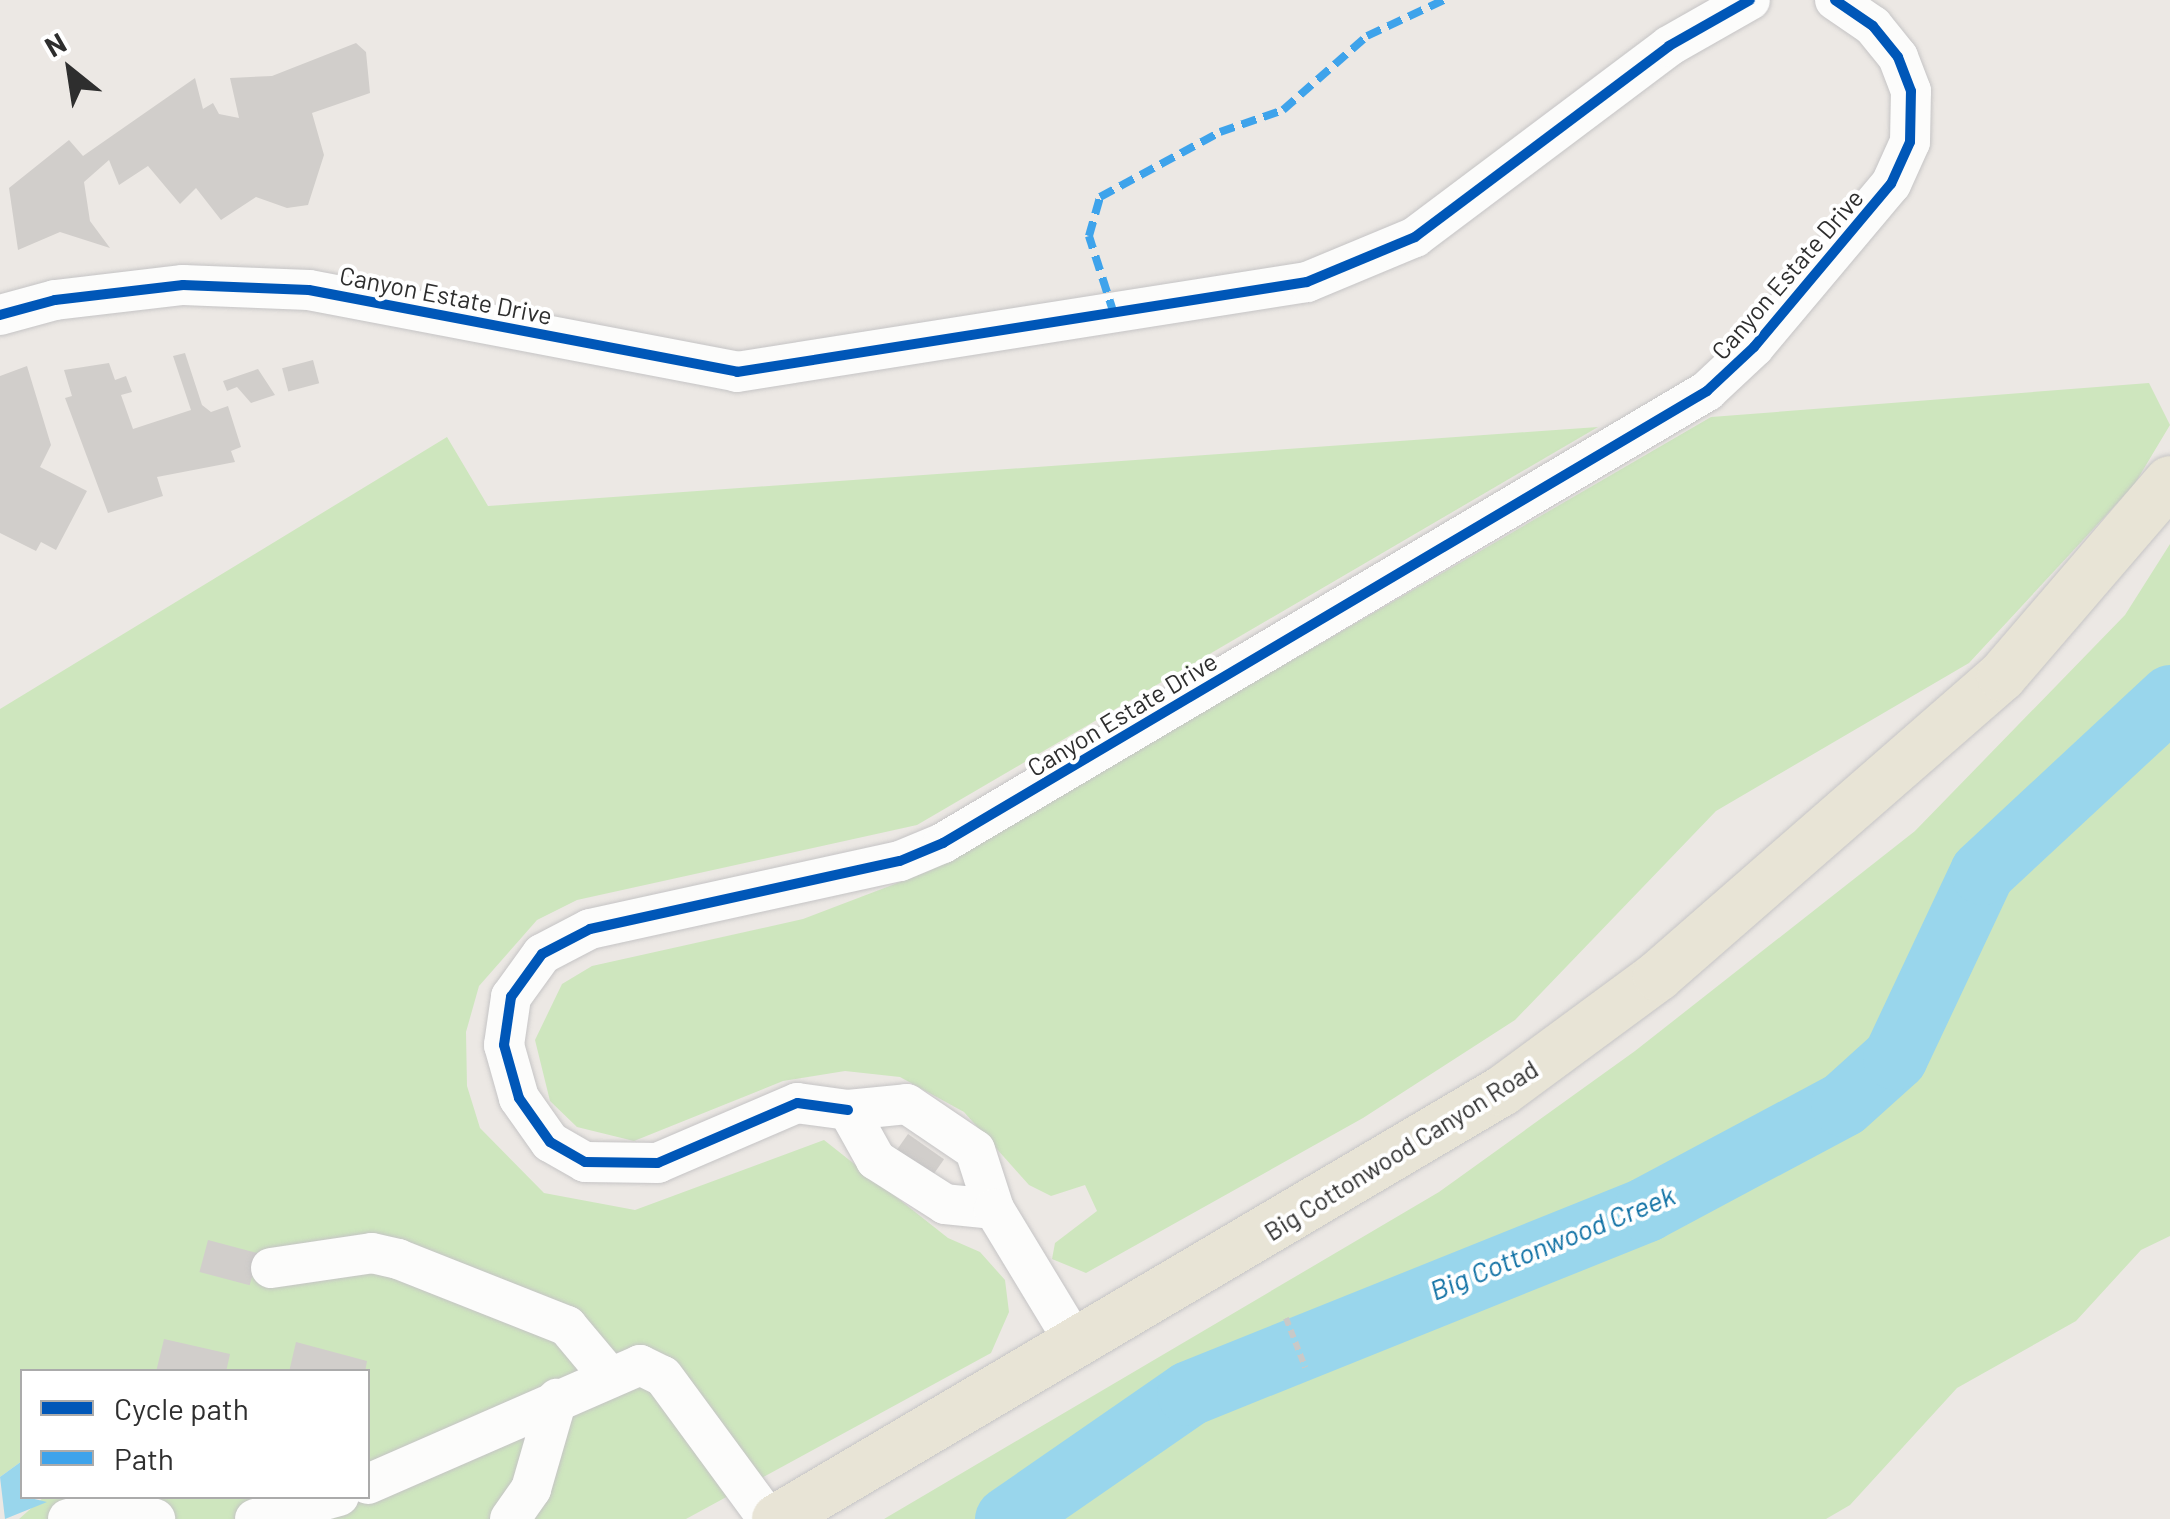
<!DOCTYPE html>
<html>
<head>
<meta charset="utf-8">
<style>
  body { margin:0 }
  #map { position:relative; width:2170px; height:1519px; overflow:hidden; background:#ece8e4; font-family:Barlow,sans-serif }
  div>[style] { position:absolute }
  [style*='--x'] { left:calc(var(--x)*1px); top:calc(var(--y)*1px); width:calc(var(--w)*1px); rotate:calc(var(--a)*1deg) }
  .green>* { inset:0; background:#cee6be }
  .water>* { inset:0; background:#99d6ec }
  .river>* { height:65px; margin:-32.5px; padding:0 32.5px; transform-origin:32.5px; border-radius:32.5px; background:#99d6ec }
  .building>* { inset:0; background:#d1cecb; transform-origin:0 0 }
  .path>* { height:6px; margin-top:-3px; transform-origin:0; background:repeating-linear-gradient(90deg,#c9c9c8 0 8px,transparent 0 13px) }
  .roads { filter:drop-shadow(0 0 2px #c5c4c5) drop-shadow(0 0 2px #c5c4c5) }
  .minor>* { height:40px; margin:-20px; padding:0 20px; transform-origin:20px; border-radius:20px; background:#fcfcfb }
  .major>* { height:50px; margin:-25px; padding:0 25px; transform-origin:25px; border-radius:25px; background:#e8e4d6 }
  .quiet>* { height:8px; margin-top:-4px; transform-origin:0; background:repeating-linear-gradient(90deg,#3ea3eb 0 15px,transparent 0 23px) }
  .cycleway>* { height:10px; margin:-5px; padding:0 5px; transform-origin:5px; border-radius:5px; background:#0057b8 }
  span { translate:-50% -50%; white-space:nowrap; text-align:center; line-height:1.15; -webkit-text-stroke:8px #fff; paint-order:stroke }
  .street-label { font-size:25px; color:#2e2e2e }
  .water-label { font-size:28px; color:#0d6fa3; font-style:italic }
  .legend { position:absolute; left:20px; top:1369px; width:350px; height:130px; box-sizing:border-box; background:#fff; border:2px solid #ababab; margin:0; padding:12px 18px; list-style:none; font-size:30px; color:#2e2e2e }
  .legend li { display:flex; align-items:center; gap:20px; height:50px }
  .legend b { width:50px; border:2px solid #ababab }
  .north { position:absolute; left:20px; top:20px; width:100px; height:100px; -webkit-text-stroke:8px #fff; paint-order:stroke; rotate:330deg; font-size:28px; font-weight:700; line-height:40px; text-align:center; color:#2e2e2e }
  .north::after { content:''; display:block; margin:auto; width:35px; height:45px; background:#2e2e2e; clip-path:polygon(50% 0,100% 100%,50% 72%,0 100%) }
</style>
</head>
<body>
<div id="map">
  <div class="green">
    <i style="clip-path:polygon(2149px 383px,2170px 425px,2134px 485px,1969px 663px,1716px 811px,1515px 1020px,1363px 1118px,1086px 1273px,1052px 1259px,1055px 1243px,1097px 1211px,1085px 1185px,1051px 1196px,1029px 1185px,964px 1112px,900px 1077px,845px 1071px,783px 1081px,634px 1141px,577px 1127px,550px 1101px,535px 1040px,562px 984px,592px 966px,803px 919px,929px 871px,1711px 417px)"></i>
    <i style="clip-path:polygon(1598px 427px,917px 825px,577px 900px,537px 920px,479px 986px,466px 1032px,467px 1086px,480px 1128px,544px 1193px,635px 1210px,824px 1140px,948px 1238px,980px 1252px,1005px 1280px,1009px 1312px,991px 1353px,686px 1519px,19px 1519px,44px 1497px,368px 1496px,368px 1372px,22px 1372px,22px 1461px,0 1477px,0 709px,447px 437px,488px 506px)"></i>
    <i style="clip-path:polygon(2170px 544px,2170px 1236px,2141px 1250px,2076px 1321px,1957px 1388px,1850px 1505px,1826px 1519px,884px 1519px,1439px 1192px,1635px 1051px,1915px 831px,2125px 615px)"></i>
  </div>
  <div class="water">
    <i style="clip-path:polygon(22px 1461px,22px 1496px,47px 1502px,5px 1519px,0 1477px)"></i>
  </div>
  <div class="river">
    <i style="--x:1007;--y:1519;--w:221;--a:-34.7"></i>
    <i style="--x:1189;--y:1393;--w:493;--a:-21.9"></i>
    <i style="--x:1646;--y:1209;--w:223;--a:-28.1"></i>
    <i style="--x:1843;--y:1104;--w:70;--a:-42.1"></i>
    <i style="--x:1895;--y:1057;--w:204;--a:-64.8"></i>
    <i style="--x:1982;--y:872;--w:257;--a:-42.9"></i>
  </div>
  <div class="building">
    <i style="clip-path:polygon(356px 43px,366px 52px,370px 93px,312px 113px,324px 155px,308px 205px,287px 208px,256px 197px,221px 220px,196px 188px,180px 204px,148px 166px,119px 185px,109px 160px,84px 182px,90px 221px,110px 248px,60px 232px,18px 250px,9px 188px,69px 140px,83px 156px,195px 78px,203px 109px,213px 103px,219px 114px,239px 118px,230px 78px,272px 76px)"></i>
    <i style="clip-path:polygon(185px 353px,202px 405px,211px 412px,228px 406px,241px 447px,231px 451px,235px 462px,157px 477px,163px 496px,108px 513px,65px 398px,72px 396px,64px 370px,109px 363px,115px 380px,126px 376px,132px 392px,121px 395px,133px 429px,191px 410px,173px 356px)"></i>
    <i style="left:313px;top:360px;width:24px;height:32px;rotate:75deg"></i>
    <i style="clip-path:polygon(27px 366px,51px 445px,40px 467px,87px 491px,56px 550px,41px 542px,36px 551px,0 533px,0 376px)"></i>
    <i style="clip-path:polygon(258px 369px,275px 395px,251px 403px,237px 387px,227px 391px,223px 381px)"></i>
    <i style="left:908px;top:1134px;width:44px;height:25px;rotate:35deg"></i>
    <i style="left:208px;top:1240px;width:52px;height:33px;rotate:15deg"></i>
    <i style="clip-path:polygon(164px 1339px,230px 1354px,226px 1372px,156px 1372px)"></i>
    <i style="clip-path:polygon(296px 1342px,367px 1361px,365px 1372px,289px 1372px)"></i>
  </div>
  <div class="path">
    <i style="--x:1286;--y:1318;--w:53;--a:68.8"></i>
  </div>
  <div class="roads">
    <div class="minor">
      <i style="--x:0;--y:315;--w:57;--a:-15.3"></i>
      <i style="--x:55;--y:300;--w:129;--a:-6.7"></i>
      <i style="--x:183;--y:285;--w:126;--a:2.3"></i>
      <i style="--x:309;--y:290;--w:436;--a:10.8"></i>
      <i style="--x:737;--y:372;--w:577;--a:-8.97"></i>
      <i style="--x:1307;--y:282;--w:117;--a:-22.6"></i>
      <i style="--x:1415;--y:237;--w:318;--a:-36.9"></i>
      <i style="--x:1669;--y:46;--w:93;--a:-29.6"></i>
      <i style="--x:848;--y:1110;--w:51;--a:-172.2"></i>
      <i style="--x:797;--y:1103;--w:151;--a:156.7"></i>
      <i style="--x:658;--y:1163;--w:73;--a:-179.2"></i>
      <i style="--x:585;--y:1162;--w:40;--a:-150.3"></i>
      <i style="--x:550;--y:1142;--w:54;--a:-125.2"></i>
      <i style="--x:519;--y:1098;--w:55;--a:-105.8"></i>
      <i style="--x:504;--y:1045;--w:49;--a:-81.7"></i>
      <i style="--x:511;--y:997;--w:53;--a:-54.2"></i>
      <i style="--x:542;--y:954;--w:54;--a:-27.5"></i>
      <i style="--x:590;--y:929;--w:317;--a:-12.4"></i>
      <i style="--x:900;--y:861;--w:47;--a:-22.7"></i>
      <i style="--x:943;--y:843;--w:888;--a:-30.61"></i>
      <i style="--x:1707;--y:391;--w:64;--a:-43.1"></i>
      <i style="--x:1754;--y:347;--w:213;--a:-50"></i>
      <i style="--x:1891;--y:184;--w:46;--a:-65.7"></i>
      <i style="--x:1910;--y:142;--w:51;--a:-88.9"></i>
      <i style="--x:1911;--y:91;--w:36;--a:-111"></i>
      <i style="--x:1898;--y:57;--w:40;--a:-129"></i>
      <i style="--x:1873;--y:26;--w:46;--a:-145.6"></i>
      <i style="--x:994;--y:1209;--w:49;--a:-174.2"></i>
      <i style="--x:945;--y:1204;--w:82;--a:-147.5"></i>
      <i style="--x:876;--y:1160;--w:57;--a:-119.2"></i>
      <i style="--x:848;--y:1110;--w:59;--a:-5.8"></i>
      <i style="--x:907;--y:1104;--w:82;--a:34.1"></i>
      <i style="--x:975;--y:1150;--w:62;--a:72.1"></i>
      <i style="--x:994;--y:1209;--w:160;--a:58.8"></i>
      <i style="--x:271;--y:1268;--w:102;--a:-8.4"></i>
      <i style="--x:372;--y:1253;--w:27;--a:13"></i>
      <i style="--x:398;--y:1259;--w:182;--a:21.6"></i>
      <i style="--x:567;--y:1326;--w:65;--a:50"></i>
      <i style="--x:368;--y:1484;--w:297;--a:-23.6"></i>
      <i style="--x:640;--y:1365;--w:25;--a:26"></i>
      <i style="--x:663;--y:1376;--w:177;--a:53.7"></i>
      <i style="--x:109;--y:1496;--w:12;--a:66"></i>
      <i style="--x:114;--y:1507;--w:43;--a:16.3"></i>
      <i style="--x:68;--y:1519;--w:48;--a:-14.6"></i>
      <i style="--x:255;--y:1519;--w:87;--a:-15.3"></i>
      <i style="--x:510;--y:1519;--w:37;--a:-55"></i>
      <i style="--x:531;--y:1489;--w:94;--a:-73.9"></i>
    </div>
    <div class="major">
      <i style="--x:777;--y:1519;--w:842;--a:-30.56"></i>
      <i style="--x:1502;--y:1091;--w:194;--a:-36.4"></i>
      <i style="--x:1658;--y:976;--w:456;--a:-41.1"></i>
      <i style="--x:2002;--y:676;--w:257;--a:-49.3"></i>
    </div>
  </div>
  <div class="quiet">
    <i style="--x:1114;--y:314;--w:82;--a:-107.8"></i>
    <i style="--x:1089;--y:236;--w:41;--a:-74.2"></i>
    <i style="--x:1100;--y:197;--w:136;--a:-28.4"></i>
    <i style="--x:1220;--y:132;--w:67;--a:-19.2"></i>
    <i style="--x:1283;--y:110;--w:112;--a:-41.4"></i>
    <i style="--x:1367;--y:36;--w:85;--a:-25.1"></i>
  </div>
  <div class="cycleway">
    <i style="--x:0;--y:315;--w:57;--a:-15.3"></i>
    <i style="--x:55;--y:300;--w:129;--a:-6.7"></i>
    <i style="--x:183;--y:285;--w:126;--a:2.3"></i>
    <i style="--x:309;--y:290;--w:436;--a:10.8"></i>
    <i style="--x:737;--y:372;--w:577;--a:-8.97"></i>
    <i style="--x:1307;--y:282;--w:117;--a:-22.6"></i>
    <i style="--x:1415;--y:237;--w:318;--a:-36.9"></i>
    <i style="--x:1669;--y:46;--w:93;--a:-29.6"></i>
    <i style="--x:848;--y:1110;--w:51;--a:-172.2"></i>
    <i style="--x:797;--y:1103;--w:151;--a:156.7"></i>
    <i style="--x:658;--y:1163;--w:73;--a:-179.2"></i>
    <i style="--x:585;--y:1162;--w:40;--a:-150.3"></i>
    <i style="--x:550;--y:1142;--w:54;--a:-125.2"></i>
    <i style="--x:519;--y:1098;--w:55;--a:-105.8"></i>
    <i style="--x:504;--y:1045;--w:49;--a:-81.7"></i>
    <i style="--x:511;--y:997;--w:53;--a:-54.2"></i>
    <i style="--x:542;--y:954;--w:54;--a:-27.5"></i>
    <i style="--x:590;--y:929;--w:317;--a:-12.4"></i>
    <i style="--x:900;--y:861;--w:47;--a:-22.7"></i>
    <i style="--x:943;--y:843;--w:888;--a:-30.61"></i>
    <i style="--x:1707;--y:391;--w:64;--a:-43.1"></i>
    <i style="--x:1754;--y:347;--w:213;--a:-50"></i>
    <i style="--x:1891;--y:184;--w:46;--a:-65.7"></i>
    <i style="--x:1910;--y:142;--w:51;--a:-88.9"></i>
    <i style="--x:1911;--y:91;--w:36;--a:-111"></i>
    <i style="--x:1898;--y:57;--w:40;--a:-129"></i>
    <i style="--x:1873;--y:26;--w:46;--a:-145.6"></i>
  </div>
  <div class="street-label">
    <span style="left:1787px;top:274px;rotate:-49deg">Canyon Estate Drive</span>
    <span style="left:446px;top:295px;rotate:11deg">Canyon Estate Drive</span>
    <span style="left:1122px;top:714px;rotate:-31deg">Canyon Estate Drive</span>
    <span style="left:1401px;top:1150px;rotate:-32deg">Big Cottonwood Canyon Road</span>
  </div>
  <div class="water-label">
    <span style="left:1552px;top:1242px;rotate:-22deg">Big Cottonwood Creek</span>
  </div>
  <ul class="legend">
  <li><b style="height:12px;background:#0057b8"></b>Cycle path</li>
  <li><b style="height:12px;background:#3ea3eb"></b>Path</li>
  </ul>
  <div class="north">N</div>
</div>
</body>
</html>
